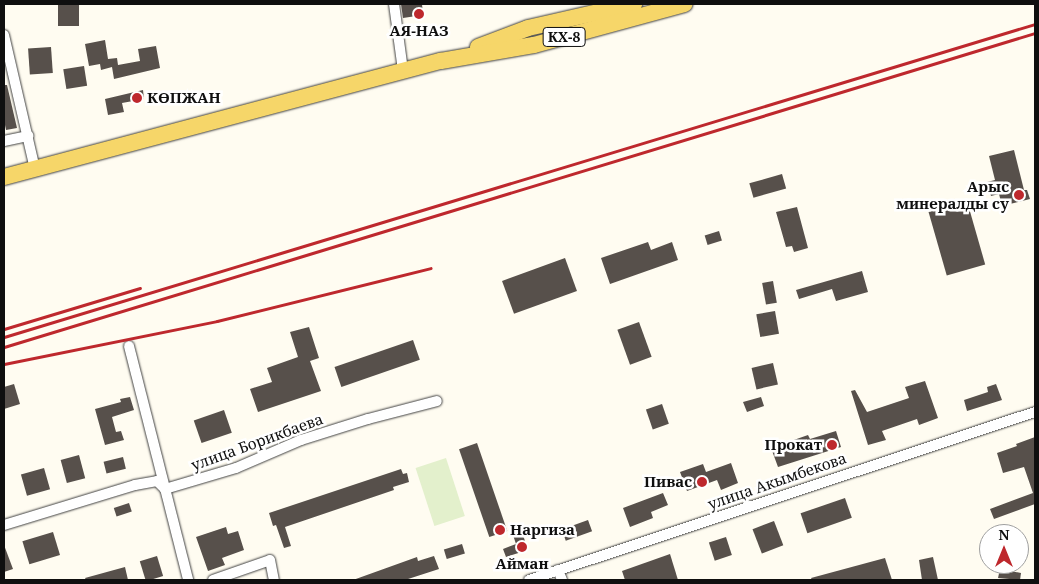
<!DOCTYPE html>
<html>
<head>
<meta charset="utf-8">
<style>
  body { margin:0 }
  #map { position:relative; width:1039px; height:584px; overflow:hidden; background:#fffcf1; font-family:"Noto Serif",serif }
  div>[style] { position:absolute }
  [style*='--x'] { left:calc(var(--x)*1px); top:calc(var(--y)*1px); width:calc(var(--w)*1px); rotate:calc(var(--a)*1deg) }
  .pitch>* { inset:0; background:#e3f0cc; transform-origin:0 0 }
  .building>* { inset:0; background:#57504b; transform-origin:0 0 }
  .roads { filter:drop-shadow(0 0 1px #424242) drop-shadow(0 0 1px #424242) }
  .minor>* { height:10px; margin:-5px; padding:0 5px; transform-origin:5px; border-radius:5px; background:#fff }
  .primary>* { height:16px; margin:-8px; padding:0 8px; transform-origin:8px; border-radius:8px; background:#f6d669 }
  .rail>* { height:3px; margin:-1.5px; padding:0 1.5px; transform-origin:1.5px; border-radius:1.5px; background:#be282d }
  .dots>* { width:14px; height:14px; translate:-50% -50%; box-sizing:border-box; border:2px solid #fff; border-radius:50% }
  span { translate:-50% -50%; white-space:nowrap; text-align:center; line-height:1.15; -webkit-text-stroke:5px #fff; paint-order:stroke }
  .shield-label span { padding:1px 4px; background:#fff; border:1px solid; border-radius:4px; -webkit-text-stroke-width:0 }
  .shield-label { font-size:14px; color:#0f0f0f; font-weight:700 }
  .poi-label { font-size:15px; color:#0f0f0f; font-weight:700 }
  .left { translate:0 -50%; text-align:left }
  .right { translate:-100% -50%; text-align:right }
  .street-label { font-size:15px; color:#0f0f0f }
  .frame { position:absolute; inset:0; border:5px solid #0f0f0f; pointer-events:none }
  .north { position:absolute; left:979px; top:524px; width:50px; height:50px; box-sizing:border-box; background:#fff; border:1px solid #9f9f9f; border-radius:50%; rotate:0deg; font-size:14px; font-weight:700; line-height:20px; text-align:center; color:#0f0f0f }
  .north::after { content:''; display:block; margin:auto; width:18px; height:22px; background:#be282d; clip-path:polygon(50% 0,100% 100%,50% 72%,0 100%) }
</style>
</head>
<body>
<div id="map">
  <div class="pitch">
    <i style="left:446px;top:458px;width:61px;height:32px;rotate:72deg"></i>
  </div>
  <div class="building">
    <i style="left:58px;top:4px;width:21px;height:22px"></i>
    <i style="clip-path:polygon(401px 4px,422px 4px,423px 15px,403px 18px)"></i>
    <i style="clip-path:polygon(105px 40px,108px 59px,117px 58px,118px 65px,140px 61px,138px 49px,156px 46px,160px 68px,114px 79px,112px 67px,101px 70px,100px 64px,89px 66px,85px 44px)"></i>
    <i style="left:51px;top:47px;width:26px;height:23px;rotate:86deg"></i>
    <i style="left:84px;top:66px;width:20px;height:21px;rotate:81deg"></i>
    <i style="clip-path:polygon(4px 85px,7px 85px,17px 128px,6px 130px,4px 120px)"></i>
    <i style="clip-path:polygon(143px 90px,144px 99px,122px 103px,124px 112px,108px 115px,105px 99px)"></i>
    <i style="clip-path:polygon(1014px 150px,1024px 190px,1027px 190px,1030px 199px,1002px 206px,999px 194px,991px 196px,987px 182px,995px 180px,989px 156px)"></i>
    <i style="left:782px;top:174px;width:15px;height:34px;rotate:74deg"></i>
    <i style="left:967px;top:201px;width:66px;height:40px;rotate:74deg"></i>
    <i style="clip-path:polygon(797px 207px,808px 248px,794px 252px,792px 246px,786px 247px,776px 212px)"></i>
    <i style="left:719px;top:231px;width:10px;height:15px;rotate:73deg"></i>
    <i style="clip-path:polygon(648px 242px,651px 250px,672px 242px,678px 260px,610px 284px,601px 258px)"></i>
    <i style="left:565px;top:258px;width:35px;height:67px;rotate:70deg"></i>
    <i style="clip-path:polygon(862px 271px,868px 292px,836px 301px,832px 289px,799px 299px,796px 290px)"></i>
    <i style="left:773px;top:281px;width:22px;height:11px;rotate:80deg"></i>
    <i style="left:775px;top:311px;width:23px;height:19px;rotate:80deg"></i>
    <i style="left:639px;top:322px;width:37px;height:23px;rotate:70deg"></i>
    <i style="clip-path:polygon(309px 327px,319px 358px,310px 361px,321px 391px,258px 412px,250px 389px,272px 382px,267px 368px,298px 357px,290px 332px)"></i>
    <i style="left:413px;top:340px;width:21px;height:83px;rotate:71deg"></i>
    <i style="left:773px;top:363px;width:22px;height:22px;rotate:77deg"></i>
    <i style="clip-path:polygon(925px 381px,938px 418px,919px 425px,917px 419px,882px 431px,886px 440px,868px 445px,851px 391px,855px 390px,867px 412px,909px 398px,905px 387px)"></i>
    <i style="clip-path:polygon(14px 384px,20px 404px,4px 409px,4px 387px)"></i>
    <i style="clip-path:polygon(996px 384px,1002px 400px,967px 411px,964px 400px,988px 392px,987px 387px)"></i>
    <i style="clip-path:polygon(130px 397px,134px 410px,112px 417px,116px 432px,121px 431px,124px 440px,105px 445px,95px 409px,121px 402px,120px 399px)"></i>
    <i style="clip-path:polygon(761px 397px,764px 406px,747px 412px,743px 402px)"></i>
    <i style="left:662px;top:404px;width:21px;height:17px;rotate:71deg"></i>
    <i style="left:224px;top:410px;width:24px;height:32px;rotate:71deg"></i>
    <i style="clip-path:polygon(836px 431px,841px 447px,778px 467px,771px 448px,808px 435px,810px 439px)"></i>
    <i style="clip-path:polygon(1035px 437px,1035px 504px,994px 519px,990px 509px,1033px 493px,1024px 467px,1003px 473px,997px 453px,1017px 446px,1016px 444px)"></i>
    <i style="left:477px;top:443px;width:93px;height:19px;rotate:71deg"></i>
    <i style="left:79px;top:455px;width:24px;height:19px;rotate:75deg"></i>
    <i style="left:123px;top:457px;width:12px;height:20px;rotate:76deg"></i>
    <i style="clip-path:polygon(731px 463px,738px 483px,721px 490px,717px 480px,687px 491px,680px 472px,703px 464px,706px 472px)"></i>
    <i style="left:44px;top:468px;width:22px;height:24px;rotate:74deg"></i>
    <i style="clip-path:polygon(401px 469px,403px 474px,407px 473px,409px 482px,393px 487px,394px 490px,285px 527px,291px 546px,284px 548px,276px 525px,273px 526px,269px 513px)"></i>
    <i style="clip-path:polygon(663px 493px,668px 505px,651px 512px,653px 518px,630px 527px,623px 508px)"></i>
    <i style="left:845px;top:498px;width:21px;height:47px;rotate:71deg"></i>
    <i style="left:129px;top:503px;width:9px;height:16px;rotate:72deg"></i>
    <i style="left:588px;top:520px;width:12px;height:28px;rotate:70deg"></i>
    <i style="left:774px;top:521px;width:26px;height:23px;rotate:69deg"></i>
    <i style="clip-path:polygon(226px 527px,228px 534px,238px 531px,244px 550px,222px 558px,225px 565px,208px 571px,196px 537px)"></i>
    <i style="clip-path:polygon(521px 529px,528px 550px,506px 557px,503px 549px,516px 544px,512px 532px)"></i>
    <i style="left:53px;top:532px;width:24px;height:32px;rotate:73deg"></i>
    <i style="left:726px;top:537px;width:19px;height:18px;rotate:72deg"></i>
    <i style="left:462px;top:544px;width:10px;height:19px;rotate:73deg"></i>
    <i style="clip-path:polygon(4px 545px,13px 569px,4px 572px)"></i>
    <i style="clip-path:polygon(670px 554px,678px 580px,625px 580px,622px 571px)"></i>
    <i style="left:157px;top:556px;width:21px;height:18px;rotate:73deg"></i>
    <i style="clip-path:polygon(434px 556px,439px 569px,405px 580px,353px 580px,417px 557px,418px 561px)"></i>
    <i style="clip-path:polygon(933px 557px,938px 580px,922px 580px,919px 560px)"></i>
    <i style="clip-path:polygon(885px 558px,892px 580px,812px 580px,811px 578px)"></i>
    <i style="clip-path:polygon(125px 567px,128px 580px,86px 580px,85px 578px)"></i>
    <i style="clip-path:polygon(1000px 569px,1021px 573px,1020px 580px,998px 578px)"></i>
  </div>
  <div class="roads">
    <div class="minor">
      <i style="--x:394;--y:4;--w:68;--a:82.3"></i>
      <i style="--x:4;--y:35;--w:138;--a:77"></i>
      <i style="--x:4;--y:141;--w:25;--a:-12"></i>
      <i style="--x:129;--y:346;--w:241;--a:75.8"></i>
      <i style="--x:4;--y:525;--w:137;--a:-17"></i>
      <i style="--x:135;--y:485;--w:22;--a:-10"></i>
      <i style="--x:157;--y:481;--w:11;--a:45"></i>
      <i style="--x:165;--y:489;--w:74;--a:-16.5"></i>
      <i style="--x:236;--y:468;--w:71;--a:-23.3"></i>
      <i style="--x:301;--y:440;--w:70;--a:-17.4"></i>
      <i style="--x:368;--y:419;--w:71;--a:-14.6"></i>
      <i style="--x:558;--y:570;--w:11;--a:68"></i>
      <i style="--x:213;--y:580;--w:60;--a:-19.3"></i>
      <i style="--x:270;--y:560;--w:20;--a:79"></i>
      <i style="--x:529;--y:580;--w:533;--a:-18.37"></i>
    </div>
    <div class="primary">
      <i style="--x:478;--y:47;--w:53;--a:-20.8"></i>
      <i style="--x:528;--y:28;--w:109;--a:-12.8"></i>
      <i style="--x:4;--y:177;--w:452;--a:-14.9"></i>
      <i style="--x:441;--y:61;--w:94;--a:-9.8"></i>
      <i style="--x:534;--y:45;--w:156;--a:-15.2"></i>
    </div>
  </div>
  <div class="rail">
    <i style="--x:4;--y:329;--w:142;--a:-16.8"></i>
    <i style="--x:4;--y:337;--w:1077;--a:-16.89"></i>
    <i style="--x:4;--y:347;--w:1078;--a:-16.94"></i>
    <i style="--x:4;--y:364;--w:217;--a:-11.4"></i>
    <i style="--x:217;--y:321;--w:220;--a:-13.9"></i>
  </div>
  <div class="dots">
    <i style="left:419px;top:14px;background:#be282d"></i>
    <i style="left:137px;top:98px;background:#be282d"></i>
    <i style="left:1019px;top:195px;background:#be282d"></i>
    <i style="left:832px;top:445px;background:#be282d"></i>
    <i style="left:702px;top:482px;background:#be282d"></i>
    <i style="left:500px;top:530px;background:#be282d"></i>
    <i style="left:522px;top:547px;background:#be282d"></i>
  </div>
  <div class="shield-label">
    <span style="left:564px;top:37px">КХ-8</span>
  </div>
  <div class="poi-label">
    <span style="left:419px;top:31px">АЯ-НАЗ</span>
    <span class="left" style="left:147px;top:98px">КӨПЖАН</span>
    <span class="right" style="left:1009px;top:195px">Арыс<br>минералды су</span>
    <span class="right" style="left:822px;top:445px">Прокат</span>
    <span class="right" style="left:692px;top:482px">Пивас</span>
    <span class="left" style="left:510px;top:530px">Наргиза</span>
    <span style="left:522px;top:564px">Айман</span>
  </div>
  <div class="street-label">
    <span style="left:257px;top:442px;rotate:-20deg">улица Борикбаева</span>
    <span style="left:777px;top:481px;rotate:-19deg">улица Акымбекова</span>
  </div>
  <div class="frame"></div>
  <div class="north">N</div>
</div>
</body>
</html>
